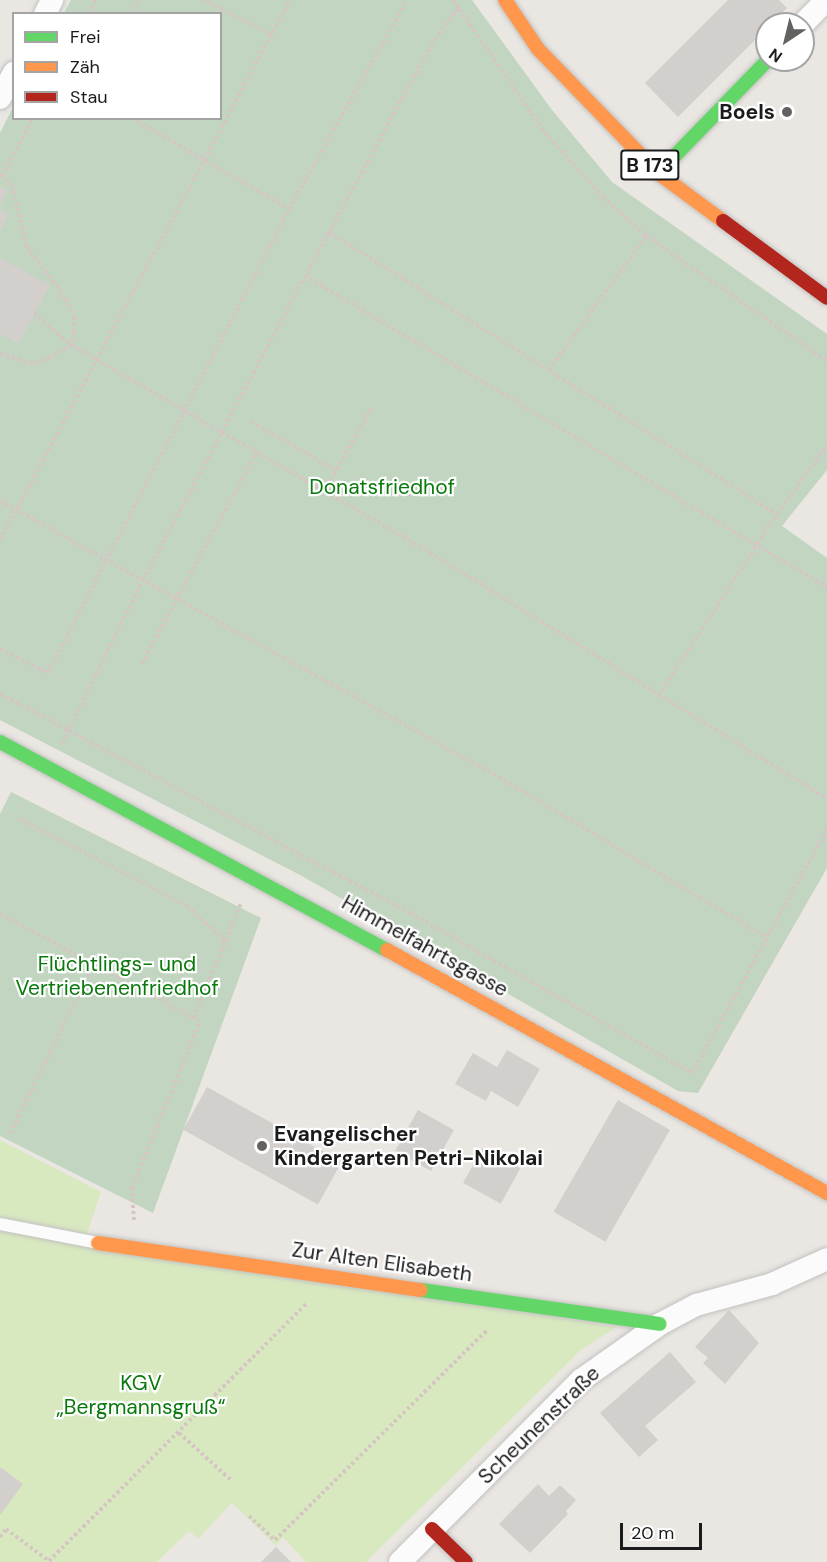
<!DOCTYPE html>
<html>
<head>
<meta charset="utf-8">
<style>
  body { margin:0 }
  #map { position:relative; width:827px; height:1562px; overflow:hidden; background:#eae7e3; font-family:"DM Sans",sans-serif }
  div>[style] { position:absolute }
  [style*='--x'] { left:calc(var(--x)*1px); top:calc(var(--y)*1px); width:calc(var(--w)*1px); rotate:calc(var(--a)*1deg) }
  .grass>* { inset:0; background:#d8e9c0 }
  .cemetery>* { inset:0; background:#c1d5c0 }
  .building>* { inset:0; background:#d2cfcc; transform-origin:0 0 }
  .path>* { height:4px; margin-top:-2px; transform-origin:0; background:repeating-linear-gradient(90deg,#d6c5c3 0 3px,transparent 0 6px) }
  .roads { filter:drop-shadow(0 0 2px #c2c1bf) drop-shadow(0 0 2px #c2c1bf) }
  .lane>* { height:12px; margin:-6px; padding:0 6px; transform-origin:6px; border-radius:6px; background:#fcfbfb }
  .street>* { height:22px; margin:-11px; padding:0 11px; transform-origin:11px; border-radius:11px; background:#fcfbfb }
  .fast>* { height:14px; margin:-7px; padding:0 7px; transform-origin:7px; border-radius:7px; background:#63d668 }
  .slow>* { height:14px; margin:-7px; padding:0 7px; transform-origin:7px; border-radius:7px; background:#ff974d }
  .jam>* { height:14px; margin:-7px; padding:0 7px; transform-origin:7px; border-radius:7px; background:#b3261e }
  .dots>* { width:16px; height:16px; translate:-50% -50%; box-sizing:border-box; border:3px solid #fff; border-radius:50% }
  span { translate:-50% -50%; white-space:nowrap; text-align:center; line-height:1.15; -webkit-text-stroke:4.5px #fff; paint-order:stroke }
  .shield-label span { padding:2px 4px; background:#fff; border:2px solid; border-radius:4px; -webkit-text-stroke-width:0 }
  .shield-label { font-size:20px; color:#1b1b1b; font-weight:700 }
  .poi-label { font-size:21px; color:#1b1b1b; font-weight:700 }
  .right { translate:-100% -50%; text-align:right }
  .left { translate:0 -50%; text-align:left }
  .park-label { font-size:21px; color:#09790c }
  .street-label { font-size:21px; color:#1b1b1b }
  .legend { position:absolute; left:12px; top:12px; width:210px; height:108px; box-sizing:border-box; background:#fff; border:2px solid #a4a4a4; margin:0; padding:8px 10px; list-style:none; font-size:18px; color:#1b1b1b }
  .legend li { display:flex; align-items:center; gap:12px; height:30px }
  .legend b { width:30px; border:2px solid #a4a4a4 }
  .north { position:absolute; left:755px; top:12px; width:60px; height:60px; box-sizing:border-box; background:#fff; border:2px solid #a4a4a4; border-radius:50%; rotate:215deg; font-size:16px; font-weight:700; line-height:24px; text-align:center; color:#1b1b1b }
  .north::after { content:''; display:block; margin:auto; width:21px; height:27px; background:#636261; clip-path:polygon(50% 0,100% 100%,50% 72%,0 100%) }
  .scale { position:absolute; left:620px; top:1523px; width:82px; height:27px; box-sizing:border-box; border:3px solid #1b1b1b; border-top:0; padding-left:8px; font-size:18px; line-height:21px; white-space:nowrap; color:#1b1b1b; -webkit-text-stroke:4px #fff; paint-order:stroke }
</style>
</head>
<body>
<div id="map">
  <div class="grass">
    <i style="clip-path:polygon(0 1140px,101px 1192px,87px 1234px,0 1217px)"></i>
    <i style="clip-path:polygon(0 1230px,617px 1327px,582px 1349px,366px 1562px,306px 1562px,283px 1537px,276px 1546px,232px 1503px,198px 1539px,189px 1531px,157px 1562px,0 1562px)"></i>
  </div>
  <div class="cemetery">
    <i style="clip-path:polygon(71px 0,472px 0,552px 110px,612px 182px,827px 334px,827px 470px,782px 526px,827px 558px,827px 868px,698px 1093px,678px 1091px,302px 876px,0 720px,0 133px,13px 107px,14px 118px,220px 118px,220px 14px,64px 13px)"></i>
    <i style="clip-path:polygon(11px 792px,261px 918px,153px 1213px,0 1136px,0 814px)"></i>
  </div>
  <div class="building">
    <i style="clip-path:polygon(728px 0,779px 0,787px 8px,678px 117px,645px 83px)"></i>
    <i style="clip-path:polygon(0 186px,8px 191px,0 206px)"></i>
    <i style="clip-path:polygon(0 209px,9px 214px,0 232px)"></i>
    <i style="clip-path:polygon(0 258px,50px 285px,19px 344px,0 334px)"></i>
    <i style="clip-path:polygon(507px 1050px,540px 1069px,518px 1107px,491px 1091px,486px 1101px,455px 1084px,473px 1053px,497px 1067px)"></i>
    <i style="left:207px;top:1087px;width:154px;height:49px;rotate:29deg"></i>
    <i style="left:618px;top:1100px;width:60px;height:129px;rotate:30deg"></i>
    <i style="left:418px;top:1110px;width:41px;height:47px;rotate:29deg"></i>
    <i style="left:483px;top:1147px;width:43px;height:41px;rotate:29deg"></i>
    <i style="clip-path:polygon(729px 1310px,759px 1343px,725px 1384px,703px 1363px,708px 1358px,695px 1347px)"></i>
    <i style="clip-path:polygon(670px 1352px,696px 1382px,645px 1426px,658px 1440px,639px 1457px,600px 1413px)"></i>
    <i style="clip-path:polygon(0 1467px,23px 1484px,0 1515px)"></i>
    <i style="clip-path:polygon(538px 1484px,549px 1496px,560px 1485px,576px 1500px,566px 1511px,568px 1514px,530px 1553px,499px 1524px)"></i>
    <i style="clip-path:polygon(276px 1547px,291px 1562px,261px 1562px)"></i>
  </div>
  <div class="path">
    <i style="--x:204;--y:0;--w:76;--a:27.2"></i>
    <i style="--x:453;--y:0;--w:162;--a:55.3"></i>
    <i style="--x:545;--y:133;--w:86;--a:47.8"></i>
    <i style="--x:603;--y:197;--w:58;--a:42.2"></i>
    <i style="--x:646;--y:236;--w:220;--a:34.6"></i>
    <i style="--x:458;--y:8;--w:44;--a:125.8"></i>
    <i style="--x:432;--y:44;--w:214;--a:118.7"></i>
    <i style="--x:329;--y:232;--w:529;--a:32.19"></i>
    <i style="--x:777;--y:514;--w:85;--a:-54.1"></i>
    <i style="--x:89;--y:14;--w:16;--a:-63"></i>
    <i style="--x:131;--y:14;--w:16;--a:-60"></i>
    <i style="--x:132;--y:118;--w:181;--a:30.1"></i>
    <i style="--x:0;--y:175;--w:16;--a:40"></i>
    <i style="--x:12;--y:185;--w:64;--a:76.4"></i>
    <i style="--x:27;--y:247;--w:65;--a:53.1"></i>
    <i style="--x:66;--y:299;--w:20;--a:66"></i>
    <i style="--x:74;--y:317;--w:15;--a:90"></i>
    <i style="--x:74;--y:332;--w:13;--a:103"></i>
    <i style="--x:71;--y:345;--w:28;--a:150"></i>
    <i style="--x:47;--y:359;--w:16;--a:165"></i>
    <i style="--x:32;--y:363;--w:33;--a:-164"></i>
    <i style="--x:2;--y:176;--w:66;--a:-61.9"></i>
    <i style="--x:305;--y:276;--w:608;--a:30.79"></i>
    <i style="--x:34;--y:314;--w:48;--a:40"></i>
    <i style="--x:71;--y:345;--w:419;--a:30"></i>
    <i style="--x:434;--y:555;--w:463;--a:31.8"></i>
    <i style="--x:549;--y:370;--w:165;--a:-54.1"></i>
    <i style="--x:251;--y:422;--w:98;--a:29.5"></i>
    <i style="--x:325;--y:490;--w:95;--a:-60.2"></i>
    <i style="--x:0;--y:501;--w:570;--a:28.95"></i>
    <i style="--x:499;--y:777;--w:313;--a:31"></i>
    <i style="--x:0;--y:540;--w:613;--a:-61.76"></i>
    <i style="--x:0;--y:649;--w:54;--a:26.6"></i>
    <i style="--x:48;--y:673;--w:523;--a:-62.55"></i>
    <i style="--x:289;--y:209;--w:240;--a:-60.6"></i>
    <i style="--x:142;--y:664;--w:242;--a:-61.6"></i>
    <i style="--x:0;--y:694;--w:465;--a:28.1"></i>
    <i style="--x:410;--y:913;--w:324;--a:29.6"></i>
    <i style="--x:692;--y:1073;--w:279;--a:-61"></i>
    <i style="--x:659;--y:695;--w:216;--a:-56.9"></i>
    <i style="--x:62;--y:743;--w:182;--a:-63.6"></i>
    <i style="--x:143;--y:580;--w:395;--a:-61.9"></i>
    <i style="--x:20;--y:819;--w:188;--a:27.5"></i>
    <i style="--x:187;--y:906;--w:53;--a:42.7"></i>
    <i style="--x:0;--y:914;--w:220;--a:28.2"></i>
    <i style="--x:10;--y:1133;--w:190;--a:-63.7"></i>
    <i style="--x:134;--y:1220;--w:32;--a:-94"></i>
    <i style="--x:132;--y:1188;--w:180;--a:-67.8"></i>
    <i style="--x:200;--y:1021;--w:7;--a:-153"></i>
    <i style="--x:194;--y:1018;--w:124;--a:-67.8"></i>
    <i style="--x:179;--y:1433;--w:70;--a:42.1"></i>
    <i style="--x:249;--y:1516;--w:35;--a:43"></i>
    <i style="--x:275;--y:1540;--w:300;--a:-44.7"></i>
    <i style="--x:0;--y:1537;--w:10;--a:-53"></i>
    <i style="--x:6;--y:1529;--w:54;--a:36.7"></i>
    <i style="--x:49;--y:1561;--w:365;--a:-45"></i>
  </div>
  <div class="roads">
    <div class="lane">
      <i style="--x:0;--y:1224;--w:100;--a:11"></i>
    </div>
    <div class="street">
      <i style="--x:45;--y:14;--w:16;--a:-63"></i>
      <i style="--x:803;--y:24;--w:33;--a:-46"></i>
      <i style="--x:0;--y:98;--w:29;--a:-61"></i>
      <i style="--x:400;--y:1562;--w:257;--a:-45.2"></i>
      <i style="--x:581;--y:1380;--w:97;--a:-35.3"></i>
      <i style="--x:660;--y:1324;--w:41;--a:-27.8"></i>
      <i style="--x:696;--y:1305;--w:79;--a:-15.4"></i>
      <i style="--x:772;--y:1284;--w:60;--a:-24.4"></i>
    </div>
    <div class="fast">
      <i style="--x:658;--y:173;--w:158;--a:-45.8"></i>
      <i style="--x:0;--y:742;--w:439;--a:28.3"></i>
      <i style="--x:421;--y:1290;--w:241;--a:8.1"></i>
    </div>
    <div class="slow">
      <i style="--x:505;--y:0;--w:59;--a:56"></i>
      <i style="--x:538;--y:49;--w:173;--a:45.9"></i>
      <i style="--x:658;--y:173;--w:81;--a:36.4"></i>
      <i style="--x:387;--y:950;--w:503;--a:28.91"></i>
      <i style="--x:98;--y:1243;--w:326;--a:8.3"></i>
    </div>
    <div class="jam">
      <i style="--x:723;--y:221;--w:129;--a:36.5"></i>
      <i style="--x:432;--y:1529;--w:47;--a:44.1"></i>
    </div>
  </div>
  <div class="dots">
    <i style="left:787px;top:112px;background:#636261"></i>
    <i style="left:262px;top:1146px;background:#636261"></i>
  </div>
  <div class="shield-label">
    <span style="left:650px;top:165px">B 173</span>
  </div>
  <div class="poi-label">
    <span class="right" style="left:775px;top:112px">Boels</span>
    <span class="left" style="left:274px;top:1146px">Evangelischer<br>Kindergarten Petri-Nikolai</span>
  </div>
  <div class="park-label">
    <span style="left:382px;top:487px">Donatsfriedhof</span>
    <span style="left:117px;top:976px">Flüchtlings- und<br>Vertriebenenfriedhof</span>
    <span style="left:141px;top:1395px">KGV<br>„Bergmannsgruß“</span>
  </div>
  <div class="street-label">
    <span style="left:425px;top:946px;rotate:29deg">Himmelfahrtsgasse</span>
    <span style="left:382px;top:1262px;rotate:8deg">Zur Alten Elisabeth</span>
    <span style="left:539px;top:1425px;rotate:-44deg">Scheunenstraße</span>
  </div>
  <ul class="legend">
  <li><b style="height:8px;background:#63d668"></b>Frei</li>
  <li><b style="height:8px;background:#ff974d"></b>Zäh</li>
  <li><b style="height:8px;background:#b3261e"></b>Stau</li>
  </ul>
  <div class="north">N</div>
  <div class="scale">20 m</div>
</div>
</body>
</html>
